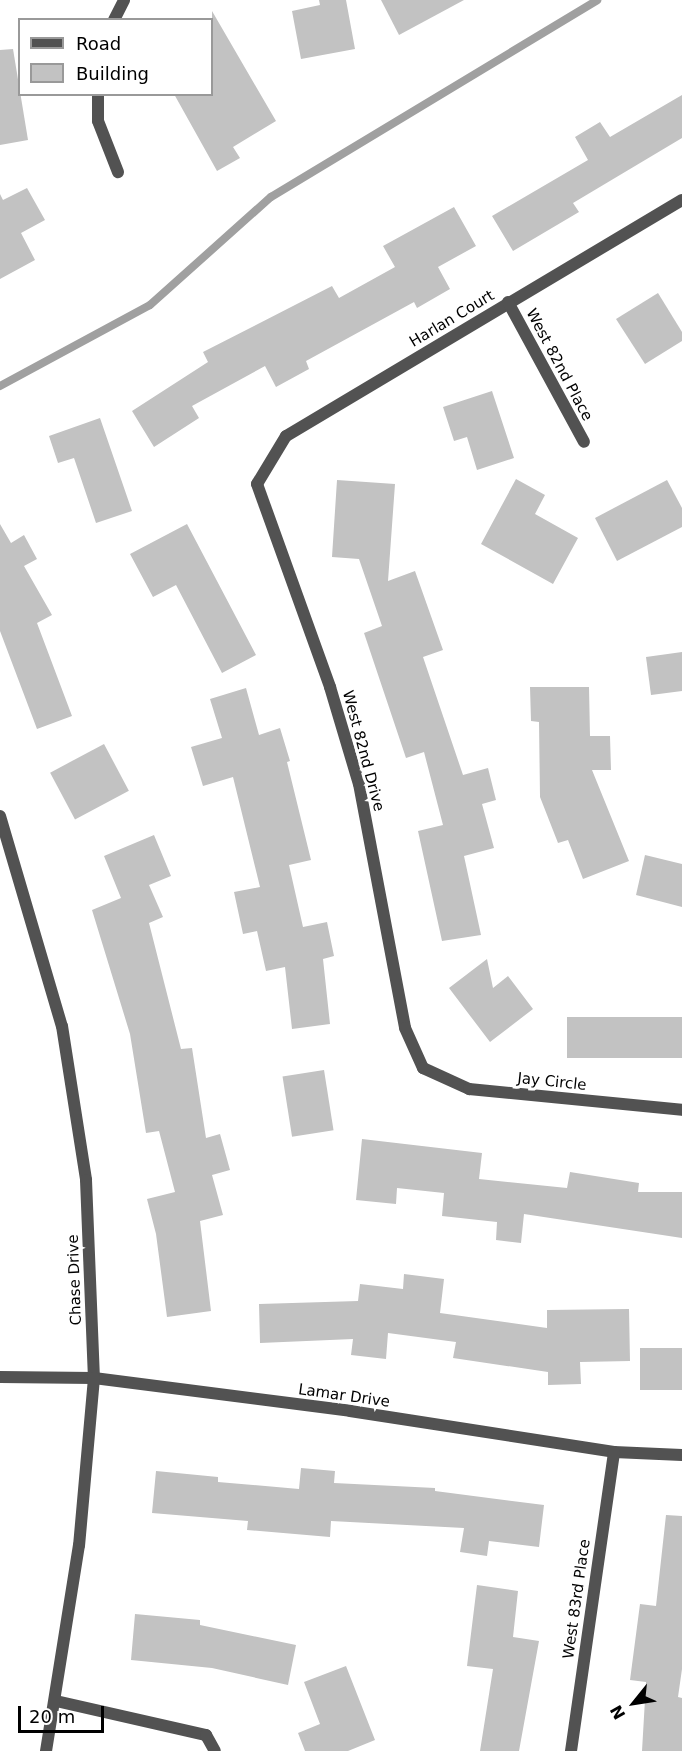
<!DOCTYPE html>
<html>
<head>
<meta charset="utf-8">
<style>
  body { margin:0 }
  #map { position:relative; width:682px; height:1751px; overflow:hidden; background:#fff; font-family:"DejaVu Sans",sans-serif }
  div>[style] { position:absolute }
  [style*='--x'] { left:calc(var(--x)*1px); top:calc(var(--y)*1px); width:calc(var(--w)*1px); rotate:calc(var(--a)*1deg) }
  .stream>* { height:8px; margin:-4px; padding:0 4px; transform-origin:4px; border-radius:4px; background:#a0a0a0 }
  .building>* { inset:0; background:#c2c2c2; transform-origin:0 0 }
  .minor>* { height:12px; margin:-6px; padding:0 6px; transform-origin:6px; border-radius:6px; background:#525252 }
  .tertiary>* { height:12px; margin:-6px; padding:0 6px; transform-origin:6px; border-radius:6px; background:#525252 }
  span { translate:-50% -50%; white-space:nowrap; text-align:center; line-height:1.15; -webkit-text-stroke:6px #fff; paint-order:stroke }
  .street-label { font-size:15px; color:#000 }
  .legend { position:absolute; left:18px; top:18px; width:195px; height:78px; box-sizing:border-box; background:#fff; border:2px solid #999; margin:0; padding:8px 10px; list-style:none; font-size:18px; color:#000 }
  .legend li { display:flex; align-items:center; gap:12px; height:30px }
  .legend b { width:30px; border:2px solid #999 }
  .north { position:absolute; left:604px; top:1673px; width:60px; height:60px; -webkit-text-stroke:4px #fff; paint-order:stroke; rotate:240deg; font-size:16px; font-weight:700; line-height:24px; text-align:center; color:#000 }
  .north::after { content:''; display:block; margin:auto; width:21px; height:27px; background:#000; clip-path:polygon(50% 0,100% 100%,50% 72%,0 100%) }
  .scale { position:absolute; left:18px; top:1706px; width:86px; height:27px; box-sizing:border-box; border:3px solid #000; border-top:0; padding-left:8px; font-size:18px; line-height:21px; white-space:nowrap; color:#000; -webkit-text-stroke:4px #fff; paint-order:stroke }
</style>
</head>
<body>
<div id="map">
  <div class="stream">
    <i style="--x:0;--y:386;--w:170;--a:-28.4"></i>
    <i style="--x:150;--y:305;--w:162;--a:-41.8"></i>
    <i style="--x:271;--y:197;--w:381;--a:-31.1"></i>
  </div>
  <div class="building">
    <i style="clip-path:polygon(319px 0,346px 0,355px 49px,301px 59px,292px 11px,320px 5px)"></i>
    <i style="clip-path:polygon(381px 0,464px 0,399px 35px)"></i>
    <i style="clip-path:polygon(212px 11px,276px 121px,233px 147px,240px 158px,217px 171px,174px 94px,212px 94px)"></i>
    <i style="clip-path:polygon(13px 49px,28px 140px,0 145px,0 50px)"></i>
    <i style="clip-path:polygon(682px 95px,682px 138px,573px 203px,579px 212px,513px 251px,492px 216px,588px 160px,575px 137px,600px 122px,610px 137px)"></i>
    <i style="clip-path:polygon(27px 188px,45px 220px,21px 233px,35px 260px,0 279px,0 194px,3px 200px)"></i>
    <i style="clip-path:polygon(454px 207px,476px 246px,438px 267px,450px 289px,417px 308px,414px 302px,306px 361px,309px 369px,276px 387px,265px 366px,192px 406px,199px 418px,154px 447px,132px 411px,208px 362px,203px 352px,332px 286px,339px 298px,395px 267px,383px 246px)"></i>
    <i style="clip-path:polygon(658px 293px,682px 332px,682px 341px,645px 364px,616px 319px)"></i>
    <i style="clip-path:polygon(492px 391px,514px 458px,477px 470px,467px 437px,454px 441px,443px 407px)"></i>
    <i style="clip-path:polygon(100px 418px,132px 511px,96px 523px,74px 458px,58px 463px,49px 436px)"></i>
    <i style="clip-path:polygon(516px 479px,545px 495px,535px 514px,578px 538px,553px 584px,481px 544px)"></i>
    <i style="clip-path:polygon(337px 480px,395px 484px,388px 581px,415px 571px,443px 650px,423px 657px,463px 775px,488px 768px,496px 800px,482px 804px,494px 848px,464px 856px,481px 935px,442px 941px,418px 831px,443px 825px,424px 752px,406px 758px,364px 633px,382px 626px,359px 559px,332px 557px)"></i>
    <i style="clip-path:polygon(667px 480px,682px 508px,682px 527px,617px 561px,595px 518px)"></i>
    <i style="clip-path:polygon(0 524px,11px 543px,24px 535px,37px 559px,24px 566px,52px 615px,37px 623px,72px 716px,37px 729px,0 631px)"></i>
    <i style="clip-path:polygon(187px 524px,256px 655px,222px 673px,176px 585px,153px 597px,130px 554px)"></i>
    <i style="clip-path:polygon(682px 652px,682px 691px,651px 695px,646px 657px)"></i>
    <i style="clip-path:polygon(530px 687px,589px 687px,590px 736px,610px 736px,611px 770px,592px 770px,629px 861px,583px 879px,568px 840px,558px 843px,540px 797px,539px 722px,531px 721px)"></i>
    <i style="clip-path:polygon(246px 688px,259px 735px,280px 728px,290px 761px,287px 762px,311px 860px,289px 865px,303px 927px,327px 922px,334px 956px,323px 959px,330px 1024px,292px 1029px,285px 967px,266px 971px,257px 931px,243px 934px,234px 892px,260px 887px,233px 777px,203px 786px,191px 747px,222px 738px,210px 699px)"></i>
    <i style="left:104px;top:744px;width:53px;height:61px;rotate:62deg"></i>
    <i style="clip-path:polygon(154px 835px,171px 876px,149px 885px,163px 917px,149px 923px,181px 1049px,192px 1048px,206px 1138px,220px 1134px,230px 1170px,212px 1175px,223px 1215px,200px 1221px,211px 1311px,167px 1317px,156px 1234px,147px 1199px,175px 1192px,159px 1131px,146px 1133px,130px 1034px,92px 910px,121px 898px,104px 856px)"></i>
    <i style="clip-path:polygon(645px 855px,682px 864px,682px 907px,636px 895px)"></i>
    <i style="clip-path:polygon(487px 959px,493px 988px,508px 976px,533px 1009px,490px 1042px,449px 988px)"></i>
    <i style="left:567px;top:1017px;width:115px;height:41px"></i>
    <i style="left:324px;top:1070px;width:61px;height:42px;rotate:81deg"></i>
    <i style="clip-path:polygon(362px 1139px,482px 1153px,479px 1179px,567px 1188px,570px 1172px,639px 1183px,638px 1192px,682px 1192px,682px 1238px,524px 1214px,521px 1243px,496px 1240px,497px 1222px,442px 1216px,444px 1193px,397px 1188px,396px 1204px,356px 1200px)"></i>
    <i style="clip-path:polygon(404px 1274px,444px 1279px,440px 1313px,547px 1328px,547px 1310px,629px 1309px,630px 1361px,580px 1362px,581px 1384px,548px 1385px,548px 1372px,453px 1358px,456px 1342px,388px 1333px,386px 1359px,351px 1355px,353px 1339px,260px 1343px,259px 1304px,358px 1301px,360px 1284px,403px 1289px)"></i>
    <i style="left:682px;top:1348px;width:42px;height:42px;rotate:90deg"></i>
    <i style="clip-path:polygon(301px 1468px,335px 1471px,334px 1483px,435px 1488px,435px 1491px,544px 1505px,539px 1547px,489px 1541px,487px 1556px,460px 1552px,464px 1528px,331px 1521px,330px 1537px,247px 1530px,248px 1521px,152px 1513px,156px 1471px,218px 1477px,218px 1482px,299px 1489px)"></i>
    <i style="clip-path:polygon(666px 1515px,682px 1516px,682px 1669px,678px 1697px,682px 1698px,682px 1751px,642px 1751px,646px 1682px,630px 1680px,640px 1604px,656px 1606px)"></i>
    <i style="clip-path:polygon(477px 1585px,518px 1591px,513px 1637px,539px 1641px,519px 1751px,480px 1751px,493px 1669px,467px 1666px)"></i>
    <i style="clip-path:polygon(135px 1614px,200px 1620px,200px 1625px,296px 1645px,288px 1685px,212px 1668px,131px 1660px)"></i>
    <i style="clip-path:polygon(346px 1666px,375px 1740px,348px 1751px,305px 1751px,298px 1733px,320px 1724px,304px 1682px)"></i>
  </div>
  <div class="minor">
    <i style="--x:114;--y:20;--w:22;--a:-63"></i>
    <i style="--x:98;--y:94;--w:27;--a:90"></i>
    <i style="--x:98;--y:121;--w:55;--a:68.6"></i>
    <i style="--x:682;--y:200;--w:461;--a:149.2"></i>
    <i style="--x:286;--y:436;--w:56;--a:121.1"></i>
    <i style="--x:257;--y:484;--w:216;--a:70.2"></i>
    <i style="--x:330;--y:687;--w:101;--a:73.4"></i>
    <i style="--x:359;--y:784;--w:248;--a:79.3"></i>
    <i style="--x:405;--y:1028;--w:44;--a:65.8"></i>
    <i style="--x:423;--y:1068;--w:51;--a:24.5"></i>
    <i style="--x:469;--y:1089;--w:214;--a:5.6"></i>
    <i style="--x:508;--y:302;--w:159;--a:61.5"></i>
    <i style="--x:0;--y:1377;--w:94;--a:0.6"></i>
    <i style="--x:94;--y:1378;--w:258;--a:7.3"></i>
    <i style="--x:350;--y:1411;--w:267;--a:8.8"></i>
    <i style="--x:614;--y:1452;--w:68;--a:2.5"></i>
    <i style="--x:56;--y:1701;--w:154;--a:12.8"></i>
    <i style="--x:206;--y:1735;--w:18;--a:61"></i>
    <i style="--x:571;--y:1751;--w:302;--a:-81.8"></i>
  </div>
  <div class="tertiary">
    <i style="--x:0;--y:816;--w:219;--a:73.6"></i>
    <i style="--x:62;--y:1026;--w:156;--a:81.1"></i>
    <i style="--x:86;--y:1180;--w:198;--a:87.7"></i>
    <i style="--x:94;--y:1378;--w:168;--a:95.1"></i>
    <i style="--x:79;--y:1545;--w:209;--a:99.1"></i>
  </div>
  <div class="street-label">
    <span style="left:452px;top:319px;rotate:-31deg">Harlan Court</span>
    <span style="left:559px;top:365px;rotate:62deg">West 82nd Place</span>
    <span style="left:363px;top:751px;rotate:75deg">West 82nd Drive</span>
    <span style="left:552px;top:1082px;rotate:6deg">Jay Circle</span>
    <span style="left:75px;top:1280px;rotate:-92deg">Chase Drive</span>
    <span style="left:344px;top:1396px;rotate:8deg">Lamar Drive</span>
    <span style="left:577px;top:1599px;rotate:-82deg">West 83rd Place</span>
  </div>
  <ul class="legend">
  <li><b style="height:8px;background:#525252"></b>Road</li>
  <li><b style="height:16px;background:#c2c2c2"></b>Building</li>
  </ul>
  <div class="north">N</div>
  <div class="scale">20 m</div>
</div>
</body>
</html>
